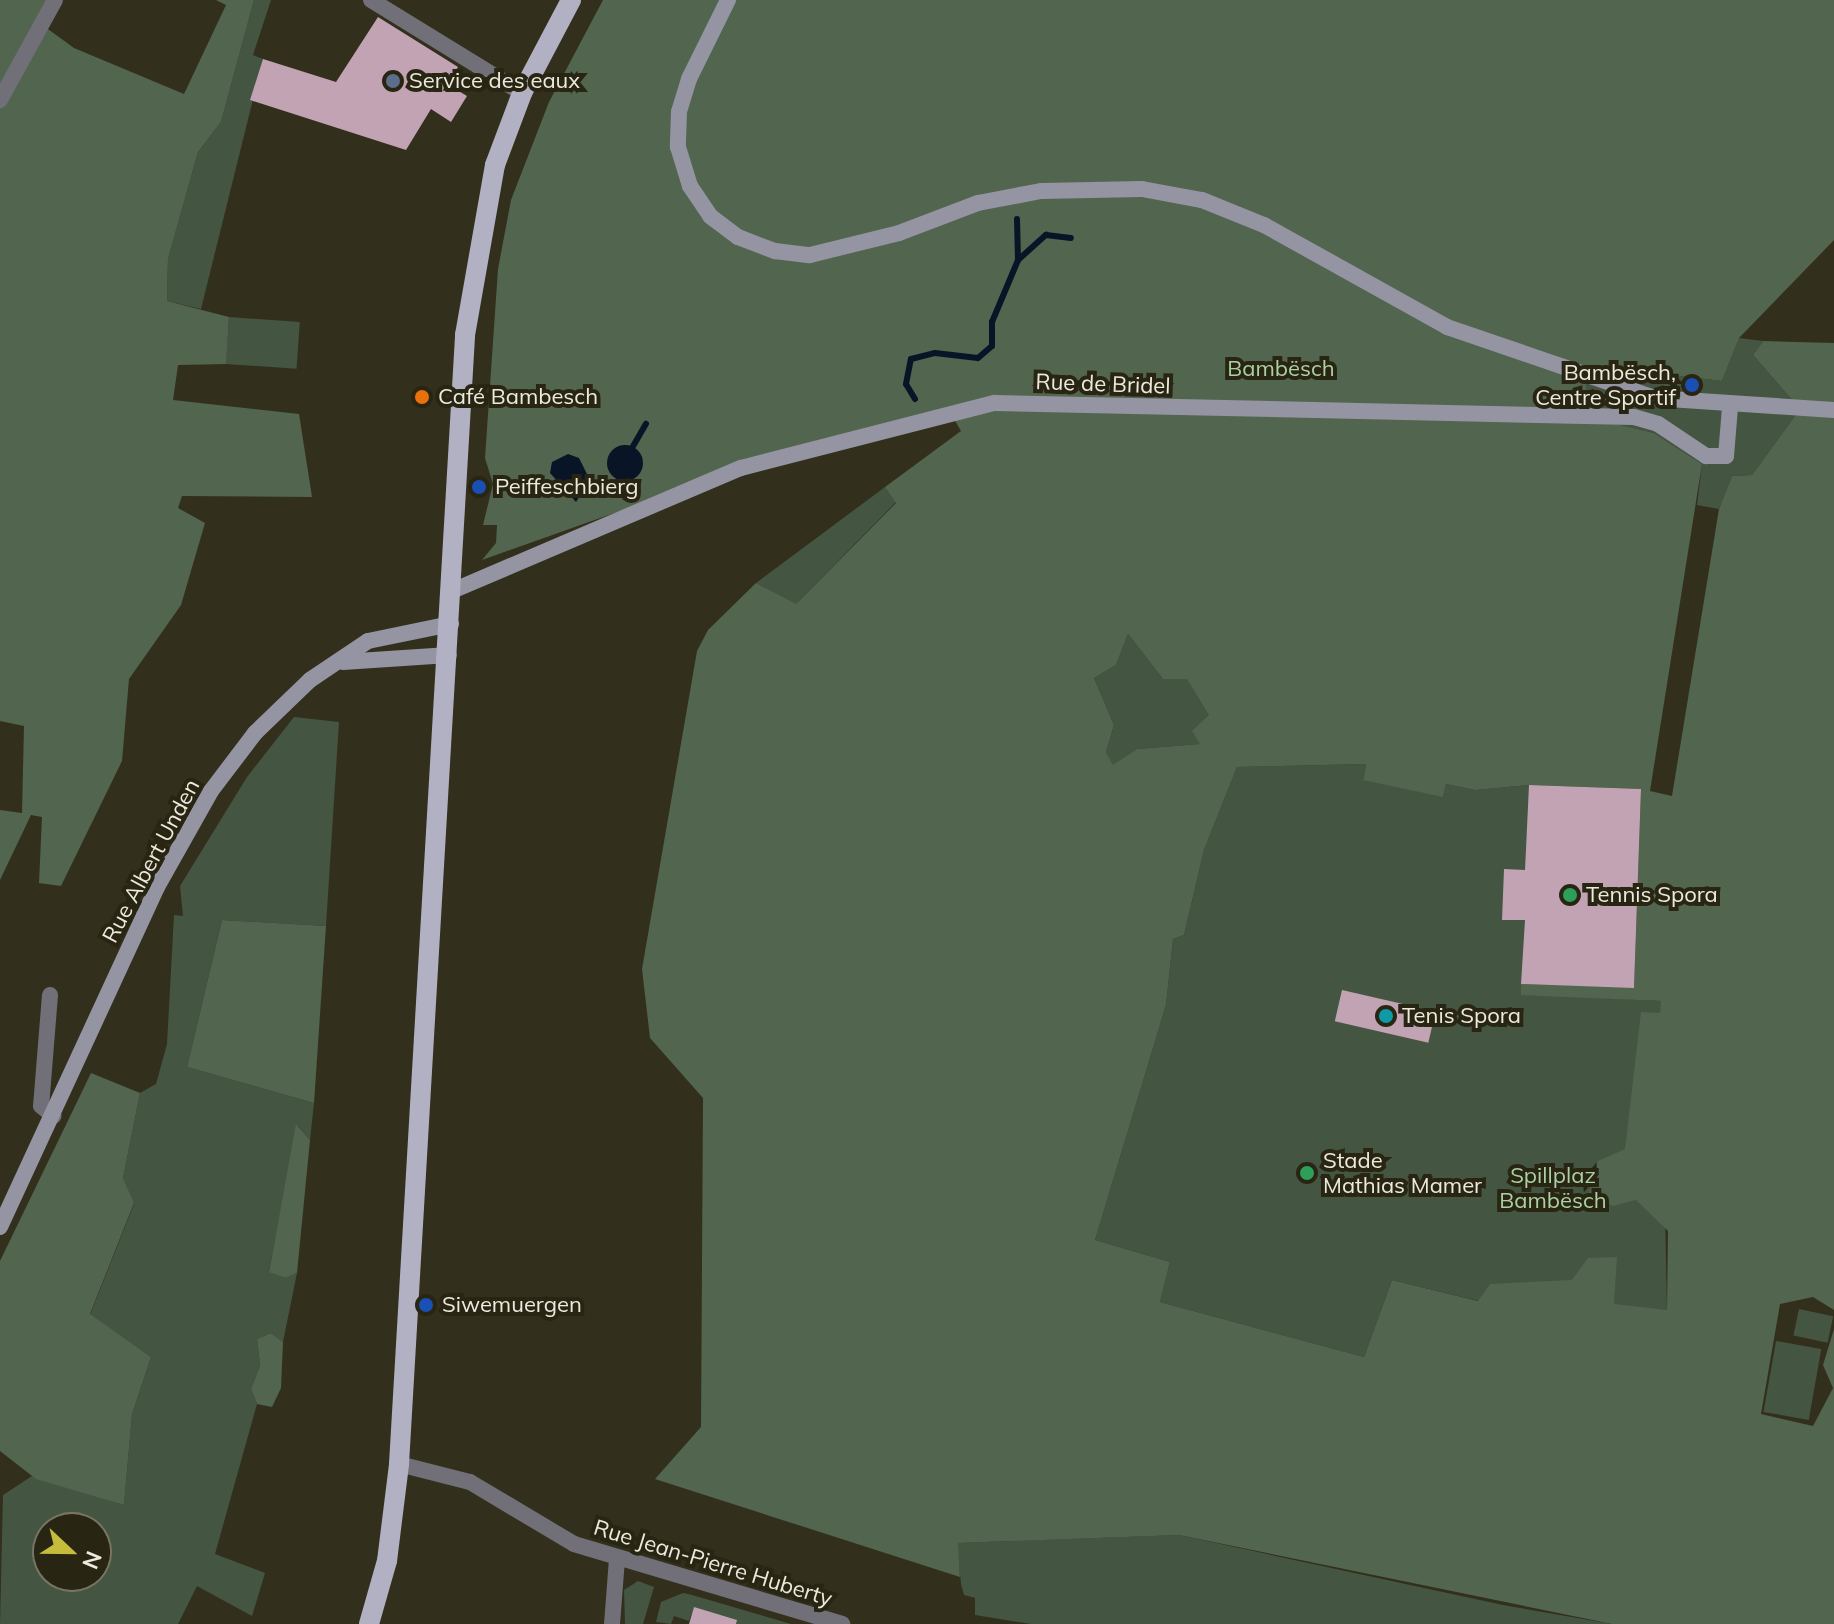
<!DOCTYPE html>
<html>
<head>
<meta charset="utf-8">
<style>
  body { margin:0 }
  #map { position:relative; width:1834px; height:1624px; overflow:hidden; background:#332f1d; font-family:Mulish,sans-serif }
  div>[style] { position:absolute }
  [style*='--x'] { left:calc(var(--x)*1px); top:calc(var(--y)*1px); width:calc(var(--w)*1px); rotate:calc(var(--a)*1deg) }
  .green>* { inset:0; background:#445541; transform-origin:0 0 }
  .forest>* { inset:0; background:#52654f }
  .water>* { inset:0; background:#091427 }
  .round { border-radius:50% }
  .stream>* { height:6px; margin:-3px; padding:0 3px; transform-origin:3px; border-radius:3px; background:#091427 }
  .building>* { inset:0; background:#c2a3b3; transform-origin:0 0 }
  .street>* { height:16px; margin:-8px; padding:0 8px; transform-origin:8px; border-radius:8px; background:#717079 }
  .secondary>* { height:16px; margin:-8px; padding:0 8px; transform-origin:8px; border-radius:8px; background:#9594a2 }
  .primary>* { height:20px; margin:-10px; padding:0 10px; transform-origin:10px; border-radius:10px; background:#b2b0c3 }
  .dots>* { width:22px; height:22px; translate:-50% -50%; box-sizing:border-box; border:4px solid #292513; border-radius:50% }
  span { translate:-50% -50%; white-space:nowrap; text-align:center; line-height:1.15; -webkit-text-stroke:8px #292513; paint-order:stroke }
  .poi-label { font-size:22px; color:#eceade }
  .left { translate:0 -50%; text-align:left }
  .right { translate:-100% -50%; text-align:right }
  .park-label { font-size:22px; color:#abd0a4 }
  .street-label { font-size:22px; color:#eceade }
  .north { position:absolute; left:32px; top:1512px; width:80px; height:80px; box-sizing:border-box; background:#292513; border:2px solid #777464; border-radius:50%; rotate:112deg; font-size:22px; font-weight:700; line-height:32px; text-align:center; color:#eceade }
  .north::after { content:''; display:block; margin:auto; width:28px; height:36px; background:#c6bc3c; clip-path:polygon(50% 0,100% 100%,50% 72%,0 100%) }
</style>
</head>
<body>
<div id="map">
  <div class="green">
    <i style="clip-path:polygon(254px 0,271px 0,253px 55px,263px 59px,201px 309px,167px 301px,168px 259px,198px 152px,221px 122px)"></i>
    <i style="left:229px;top:317px;width:71px;height:47px;rotate:4deg"></i>
    <i style="clip-path:polygon(1739px 338px,1763px 341px,1753px 355px,1800px 409px,1752px 475px,1732px 476px,1719px 509px,1697px 505px,1702px 464px,1654px 433px,1588px 417px,1586px 377px,1655px 373px,1722px 381px)"></i>
    <i style="clip-path:polygon(885px 487px,896px 502px,795px 605px,756px 583px)"></i>
    <i style="clip-path:polygon(1128px 634px,1163px 679px,1187px 678px,1210px 716px,1201px 744px,1137px 749px,1113px 766px,1106px 752px,1114px 725px,1094px 678px,1116px 665px)"></i>
    <i style="clip-path:polygon(evenodd,294px 717px,339px 722px,326px 926px,222px 920px,187px 1067px,314px 1103px,310px 1140px,297px 1125px,269px 1271px,286px 1278px,297px 1273px,283px 1342px,271px 1333px,257px 1339px,260px 1365px,251px 1389px,257px 1404px,215px 1554px,265px 1573px,252px 1616px,197px 1586px,178px 1624px,0 1624px,3px 1495px,32px 1476px,124px 1505px,132px 1414px,151px 1357px,90px 1315px,134px 1204px,123px 1178px,140px 1093px,156px 1084px,167px 1044px,174px 915px,183px 916px,180px 886px,247px 777px,294px 717px,48px 1528px,96px 1528px,96px 1576px,48px 1576px,48px 1528px)"></i>
    <i style="clip-path:polygon(1366px 764px,1363px 779px,1443px 796px,1446px 784px,1475px 790px,1529px 785px,1641px 789px,1634px 988px,1521px 985px,1521px 994px,1661px 1001px,1667px 1311px,1479px 1301px,1392px 1280px,1364px 1357px,1160px 1302px,1170px 1262px,1095px 1240px,1166px 1005px,1173px 939px,1184px 935px,1204px 850px,1237px 767px)"></i>
    <i style="left:1799px;top:1309px;width:35px;height:27px;rotate:12deg"></i>
    <i style="left:1776px;top:1341px;width:46px;height:72px;rotate:10deg"></i>
    <i style="clip-path:polygon(1179px 1535px,1503px 1605px,1612px 1624px,1031px 1624px,975px 1615px,975px 1598px,964px 1595px,961px 1584px,957px 1543px)"></i>
    <i style="clip-path:polygon(638px 1581px,654px 1587px,643px 1624px,625px 1624px,624px 1590px)"></i>
    <i style="clip-path:polygon(683px 1593px,692px 1595px,791px 1624px,711px 1624px,694px 1607px,689px 1621px,674px 1616px,671px 1624px,656px 1622px,661px 1602px)"></i>
  </div>
  <div class="forest">
    <i style="clip-path:polygon(0 0,55px 0,41px 24px,74px 48px,184px 94px,226px 5px,216px 0,254px 0,221px 122px,198px 152px,168px 259px,167px 301px,229px 317px,226px 364px,178px 365px,173px 400px,299px 414px,312px 497px,182px 496px,178px 508px,205px 523px,181px 605px,129px 679px,122px 761px,61px 886px,39px 883px,42px 817px,31px 815px,0 880px,0 810px,22px 813px,24px 726px,0 721px)"></i>
    <i style="clip-path:polygon(evenodd,603px 0,1834px 0,1834px 240px,1739px 338px,1722px 381px,1655px 373px,1586px 377px,1588px 417px,1654px 433px,1702px 464px,1650px 791px,1672px 796px,1719px 509px,1732px 476px,1752px 475px,1800px 409px,1753px 355px,1763px 341px,1834px 343px,1834px 1310px,1813px 1297px,1780px 1304px,1761px 1414px,1813px 1426px,1833px 1388px,1823px 1365px,1834px 1329px,1834px 1624px,1612px 1624px,1179px 1535px,958px 1543px,960px 1577px,655px 1479px,701px 1427px,703px 1098px,650px 1038px,642px 969px,697px 651px,708px 630px,756px 583px,796px 604px,896px 503px,885px 487px,961px 431px,950px 412px,741px 468px,482px 560px,496px 543px,497px 525px,483px 525px,493px 484px,485px 458px,498px 269px,511px 200px,549px 102px,603px 0,1128px 634px,1163px 679px,1187px 679px,1209px 715px,1192px 731px,1200px 744px,1137px 749px,1113px 765px,1106px 752px,1114px 725px,1094px 678px,1116px 665px,1128px 634px,603px 0,1366px 764px,1363px 780px,1443px 797px,1446px 784px,1475px 790px,1529px 785px,1641px 789px,1634px 987px,1521px 984px,1521px 995px,1661px 1001px,1660px 1013px,1641px 1012px,1625px 1149px,1598px 1161px,1589px 1194px,1613px 1206px,1636px 1200px,1668px 1231px,1667px 1310px,1614px 1304px,1617px 1257px,1588px 1258px,1572px 1280px,1490px 1284px,1478px 1301px,1392px 1280px,1364px 1357px,1160px 1302px,1170px 1262px,1095px 1240px,1166px 1005px,1173px 939px,1184px 935px,1204px 850px,1237px 767px,1366px 764px)"></i>
    <i style="clip-path:polygon(222px 920px,326px 926px,314px 1103px,187px 1067px)"></i>
    <i style="clip-path:polygon(91px 1073px,140px 1093px,123px 1178px,134px 1203px,90px 1314px,151px 1357px,132px 1414px,124px 1505px,36px 1479px,0 1451px,0 1261px)"></i>
    <i style="clip-path:polygon(296px 1124px,310px 1140px,297px 1273px,286px 1278px,269px 1272px)"></i>
    <i style="clip-path:polygon(271px 1333px,283px 1342px,281px 1388px,272px 1407px,257px 1404px,251px 1389px,260px 1365px,257px 1339px)"></i>
  </div>
  <div class="water">
    <i class="round" style="left:607px;top:445px;width:36px;height:36px"></i>
    <i style="clip-path:polygon(568px 454px,579px 458px,590px 480px,576px 502px,550px 473px,552px 462px)"></i>
  </div>
  <div class="stream">
    <i style="--x:1017;--y:219;--w:41;--a:88.6"></i>
    <i style="--x:915;--y:399;--w:17;--a:-121"></i>
    <i style="--x:906;--y:384;--w:25;--a:-79"></i>
    <i style="--x:911;--y:359;--w:25;--a:-14"></i>
    <i style="--x:935;--y:353;--w:43;--a:6.6"></i>
    <i style="--x:978;--y:358;--w:18;--a:-41"></i>
    <i style="--x:992;--y:346;--w:24;--a:-90"></i>
    <i style="--x:992;--y:322;--w:67;--a:-67.2"></i>
    <i style="--x:1018;--y:260;--w:38;--a:-42"></i>
    <i style="--x:1046;--y:235;--w:25;--a:7"></i>
    <i style="--x:632;--y:448;--w:28;--a:-60"></i>
  </div>
  <div class="building">
    <i style="clip-path:polygon(378px 17px,458px 67px,447px 84px,467px 96px,451px 122px,431px 109px,406px 150px,250px 100px,263px 59px,336px 82px)"></i>
    <i style="clip-path:polygon(1529px 785px,1641px 789px,1634px 988px,1521px 984px,1525px 920px,1502px 920px,1504px 869px,1525px 870px)"></i>
    <i style="left:1342px;top:990px;width:96px;height:32px;rotate:13deg"></i>
    <i style="clip-path:polygon(694px 1607px,737px 1620px,736px 1624px,689px 1624px)"></i>
  </div>
  <div class="street">
    <i style="--x:371;--y:0;--w:177;--a:31.6"></i>
    <i style="--x:0;--y:100;--w:114;--a:-61.2"></i>
    <i style="--x:50;--y:995;--w:111;--a:94.6"></i>
    <i style="--x:41;--y:1106;--w:16;--a:38"></i>
    <i style="--x:399;--y:1464;--w:73;--a:14.2"></i>
    <i style="--x:470;--y:1482;--w:121;--a:30.8"></i>
    <i style="--x:574;--y:1544;--w:280;--a:16.6"></i>
    <i style="--x:612;--y:1624;--w:65;--a:-85.6"></i>
  </div>
  <div class="secondary">
    <i style="--x:728;--y:0;--w:88;--a:116.3"></i>
    <i style="--x:689;--y:79;--w:34;--a:107"></i>
    <i style="--x:679;--y:112;--w:35;--a:92"></i>
    <i style="--x:678;--y:147;--w:41;--a:72.9"></i>
    <i style="--x:690;--y:186;--w:36;--a:56"></i>
    <i style="--x:710;--y:216;--w:35;--a:37"></i>
    <i style="--x:738;--y:237;--w:40;--a:21"></i>
    <i style="--x:775;--y:251;--w:35;--a:7"></i>
    <i style="--x:810;--y:255;--w:92;--a:-13.9"></i>
    <i style="--x:899;--y:233;--w:85;--a:-20.8"></i>
    <i style="--x:978;--y:203;--w:64;--a:-10.8"></i>
    <i style="--x:1041;--y:191;--w:101;--a:-1.1"></i>
    <i style="--x:1142;--y:189;--w:61;--a:10.4"></i>
    <i style="--x:1202;--y:200;--w:67;--a:22"></i>
    <i style="--x:1264;--y:225;--w:210;--a:29.1"></i>
    <i style="--x:1447;--y:327;--w:219;--a:18.9"></i>
    <i style="--x:1654;--y:398;--w:180;--a:3.8"></i>
    <i style="--x:452;--y:591;--w:314;--a:-23.1"></i>
    <i style="--x:741;--y:468;--w:262;--a:-14.4"></i>
    <i style="--x:995;--y:403;--w:639;--a:1.26"></i>
    <i style="--x:1634;--y:417;--w:25;--a:16"></i>
    <i style="--x:1658;--y:424;--w:58;--a:33.7"></i>
    <i style="--x:1706;--y:456;--w:20;--a:0"></i>
    <i style="--x:1726;--y:456;--w:49;--a:-85.3"></i>
    <i style="--x:343;--y:662;--w:106;--a:-3.8"></i>
    <i style="--x:0;--y:1227;--w:374;--a:-65.2"></i>
    <i style="--x:157;--y:887;--w:110;--a:-60.6"></i>
    <i style="--x:211;--y:791;--w:73;--a:-52.8"></i>
    <i style="--x:255;--y:733;--w:76;--a:-43.9"></i>
    <i style="--x:310;--y:680;--w:70;--a:-33.9"></i>
    <i style="--x:368;--y:641;--w:85;--a:-11.6"></i>
  </div>
  <div class="primary">
    <i style="--x:369;--y:1624;--w:66;--a:-74.1"></i>
    <i style="--x:387;--y:1561;--w:98;--a:-82.9"></i>
    <i style="--x:399;--y:1464;--w:1131;--a:-86.65"></i>
    <i style="--x:465;--y:335;--w:173;--a:-80"></i>
    <i style="--x:495;--y:165;--w:77;--a:-69.4"></i>
    <i style="--x:522;--y:93;--w:105;--a:-62.2"></i>
  </div>
  <div class="dots">
    <i style="left:393px;top:81px;background:#5c6f8a"></i>
    <i style="left:1692px;top:385px;background:#1a4fb4"></i>
    <i style="left:422px;top:397px;background:#e8710a"></i>
    <i style="left:479px;top:487px;background:#1a4fb4"></i>
    <i style="left:1570px;top:895px;background:#2e9e5b"></i>
    <i style="left:1386px;top:1016px;background:#0f9aa8"></i>
    <i style="left:1307px;top:1173px;background:#2e9e5b"></i>
    <i style="left:426px;top:1305px;background:#1a4fb4"></i>
  </div>
  <div class="poi-label">
    <span class="left" style="left:409px;top:81px">Service des eaux</span>
    <span class="right" style="left:1676px;top:385px">Bambësch,<br>Centre Sportif</span>
    <span class="left" style="left:438px;top:397px">Café Bambesch</span>
    <span class="left" style="left:495px;top:487px">Peiffeschbierg</span>
    <span class="left" style="left:1586px;top:895px">Tennis Spora</span>
    <span class="left" style="left:1402px;top:1016px">Tenis Spora</span>
    <span class="left" style="left:1323px;top:1173px">Stade<br>Mathias Mamer</span>
    <span class="left" style="left:442px;top:1305px">Siwemuergen</span>
  </div>
  <div class="park-label">
    <span style="left:1281px;top:369px">Bambësch</span>
    <span style="left:1553px;top:1188px">Spillplaz<br>Bambësch</span>
  </div>
  <div class="street-label">
    <span style="left:1103px;top:384px;rotate:2deg">Rue de Bridel</span>
    <span style="left:151px;top:861px;rotate:-62deg">Rue Albert Unden</span>
    <span style="left:713px;top:1563px;rotate:17deg">Rue Jean-Pierre Huberty</span>
  </div>
  <div class="north">N</div>
</div>
</body>
</html>
